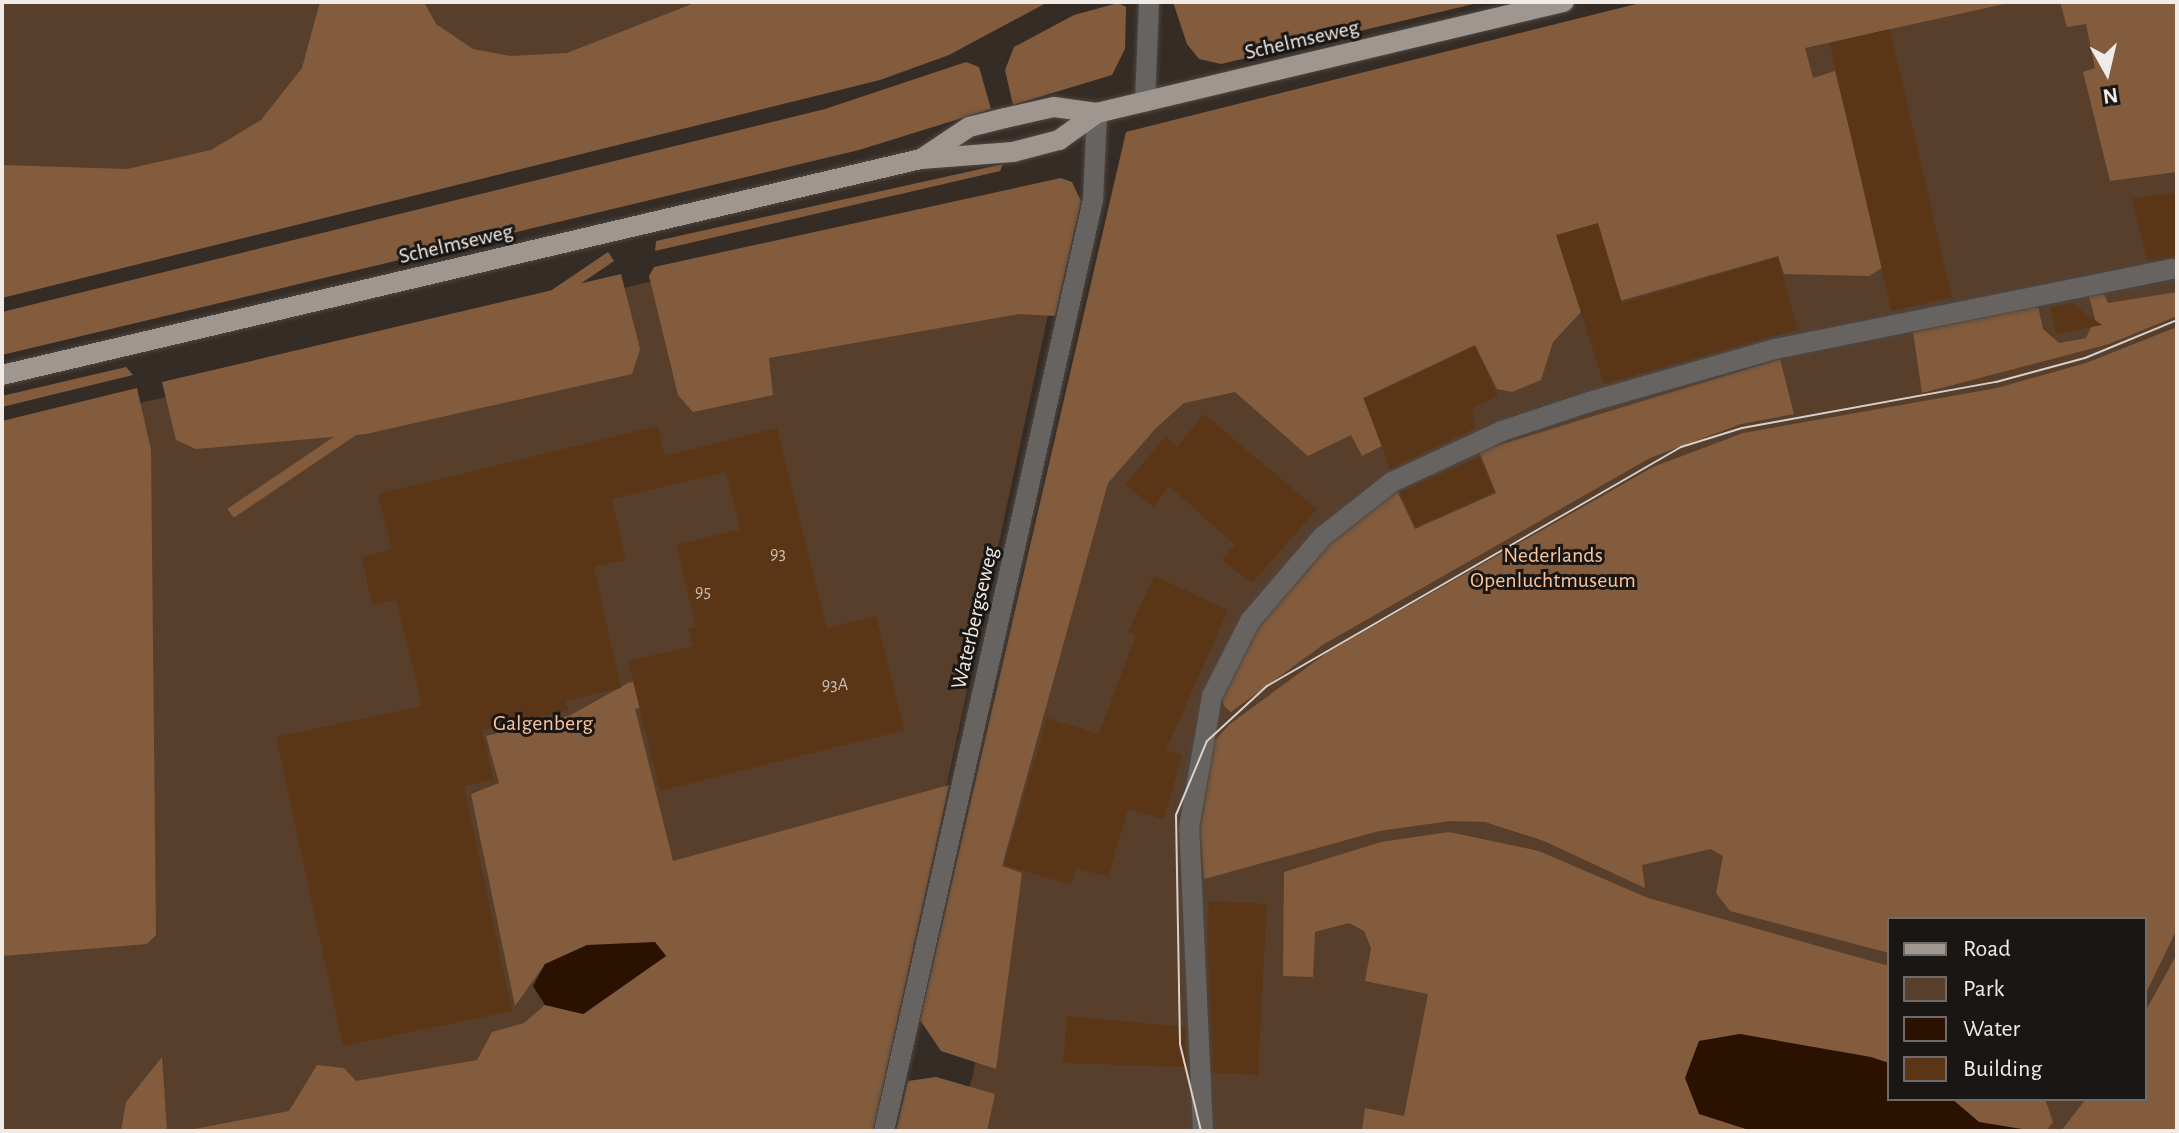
<!DOCTYPE html>
<html>
<head>
<meta charset="utf-8">
<style>
  body { margin:0 }
  #map { position:relative; width:2179px; height:1133px; overflow:hidden; background:#352c26; font-family:"Alegreya Sans",sans-serif }
  div>[style] { position:absolute }
  [style*='--x'] { left:calc(var(--x)*1px); top:calc(var(--y)*1px); width:calc(var(--w)*1px); rotate:calc(var(--a)*1deg) }
  .green>* { inset:0; background:#583f2c }
  .forest>* { inset:0; background:#835c3d; transform-origin:0 0 }
  .water>* { inset:0; background:#2a1100 }
  .building>* { inset:0; background:#5a3617; transform-origin:0 0 }
  .roads { filter:drop-shadow(0 0 2px #4f4741) drop-shadow(0 0 2px #4f4741) }
  .minor>* { height:20px; margin:-10px; padding:0 10px; transform-origin:10px; border-radius:10px; background:#676360 }
  .major>* { height:20px; margin:-10px; padding:0 10px; transform-origin:10px; border-radius:10px; background:#9f9690 }
  .tram>* { height:2px; margin:-1px; padding:0 1px; transform-origin:1px; border-radius:1px; background:#d7d1cd }
  span { translate:-50% -50%; white-space:nowrap; text-align:center; line-height:1.15; -webkit-text-stroke:6px #191613; paint-order:stroke }
  .number-label { font-size:18px; color:#cbbeb3 }
  .number-label span { -webkit-text-stroke-width:0 }
  .street-label { font-size:22px; color:#f1ebe7 }
  .park-label { font-size:22px; color:#f7c49d }
  .frame { position:absolute; inset:0; border:4px solid #f1ebe7; pointer-events:none }
  .legend { position:absolute; left:1887px; top:917px; width:260px; height:184px; box-sizing:border-box; background:#191613; border:2px solid #6f6b68; margin:0; padding:10px 14px; list-style:none; font-size:24px; color:#f1ebe7 }
  .legend li { display:flex; align-items:center; gap:16px; height:40px }
  .legend b { width:40px; border:2px solid #6f6b68 }
  .north { position:absolute; left:2067px; top:32px; width:80px; height:80px; -webkit-text-stroke:6px #191613; paint-order:stroke; rotate:172deg; font-size:22px; font-weight:700; line-height:32px; text-align:center; color:#f1ebe7 }
  .north::after { content:''; display:block; margin:auto; width:28px; height:36px; background:#f1ebe7; clip-path:polygon(50% 0,100% 100%,50% 72%,0 100%) }
</style>
</head>
<body>
<div id="map">
  <div class="green">
    <i style="clip-path:polygon(2px 2px,791px 2px,2px 247px)"></i>
    <i style="clip-path:polygon(evenodd,2013px 2px,2177px 2px,2177px 1131px,922px 1131px,967px 1095px,973px 1075px,976px 1059px,946px 1018px,1143px 167px,2013px 2px,1889px 919px,2145px 919px,2145px 1099px,1889px 1099px,1889px 919px)"></i>
    <i style="clip-path:polygon(1036px 190px,1070px 213px,872px 1131px,2px 1131px,2px 436px)"></i>
  </div>
  <div class="forest">
    <i style="clip-path:polygon(320px 2px,424px 2px,436px 24px,473px 49px,510px 56px,567px 53px,697px 2px,1048px 2px,949px 55px,880px 80px,2px 298px,2px 165px,127px 169px,211px 150px,261px 120px,302px 68px)"></i>
    <i style="clip-path:polygon(1173px 2px,1482px 2px,1221px 64px,1199px 59px,1187px 44px)"></i>
    <i style="clip-path:polygon(1644px 2px,2013px 2px,1805px 48px,1813px 78px,1835px 71px,1883px 267px,1869px 276px,1784px 274px,1778px 256px,1581px 312px,1553px 342px,1541px 380px,1512px 392px,1497px 389px,1475px 345px,1363px 398px,1384px 445px,1362px 456px,1351px 435px,1308px 456px,1235px 392px,1184px 403px,1156px 428px,1108px 483px,1002px 866px,1022px 873px,996px 1069px,941px 1051px,920px 1020px,1126px 132px)"></i>
    <i style="clip-path:polygon(2060px 2px,2177px 2px,2177px 172px,2110px 181px,2083px 72px,2095px 68px,2086px 24px,2067px 27px)"></i>
    <i style="clip-path:polygon(1118px 3px,1126px 7px,1125px 49px,1112px 75px,1013px 105px,1005px 70px,1014px 47px,1074px 15px)"></i>
    <i style="clip-path:polygon(966px 62px,979px 67px,991px 109px,859px 150px,2px 355px,2px 312px,825px 109px)"></i>
    <i style="clip-path:polygon(1003px 164px,1000px 171px,655px 251px,656px 241px)"></i>
    <i style="clip-path:polygon(1061px 178px,1072px 182px,1081px 201px,1055px 316px,1019px 314px,769px 358px,773px 395px,693px 412px,678px 395px,649px 276px,654px 267px)"></i>
    <i style="left:608px;top:252px;width:11px;height:459px;rotate:56deg"></i>
    <i style="clip-path:polygon(621px 274px,640px 349px,632px 374px,366px 434px,196px 449px,176px 440px,162px 382px)"></i>
    <i style="clip-path:polygon(2177px 292px,2177px 316px,2109px 344px,1922px 393px,1913px 332px,2038px 306px,2043px 329px,2059px 343px,2086px 338px,2095px 319px,2089px 296px,2104px 294px,2108px 303px)"></i>
    <i style="clip-path:polygon(2177px 327px,2177px 929px,2145px 995px,2145px 919px,1889px 919px,1889px 953px,1730px 911px,1716px 893px,1723px 856px,1711px 849px,1642px 865px,1645px 888px,1544px 841px,1485px 822px,1450px 821px,1379px 831px,1204px 879px,1200px 829px,1214px 741px,1230px 724px,1328px 652px,1653px 467px,1743px 433px,1997px 388px,2086px 363px)"></i>
    <i style="clip-path:polygon(1780px 359px,1794px 414px,1741px 424px,1650px 458px,1324px 644px,1231px 712px,1224px 706px,1221px 697px,1258px 625px,1329px 544px,1396px 489px,1415px 529px,1496px 493px,1479px 451px)"></i>
    <i style="clip-path:polygon(126px 367px,133px 375px,2px 407px,2px 396px)"></i>
    <i style="clip-path:polygon(137px 388px,151px 450px,156px 935px,147px 944px,2px 956px,2px 421px)"></i>
    <i style="clip-path:polygon(752px 647px,756px 674px,635px 709px,673px 861px,949px 785px,873px 1131px,184px 1131px,289px 1111px,317px 1065px,344px 1068px,356px 1081px,477px 1060px,492px 1032px,524px 1023px,545px 1005px,584px 1014px,666px 956px,655px 942px,545px 964px,515px 1006px,471px 794px,499px 783px,486px 736px,569px 716px,628px 683px)"></i>
    <i style="clip-path:polygon(1449px 832px,1539px 851px,1648px 898px,1889px 966px,1889px 1063px,1740px 1034px,1699px 1041px,1739px 1126px,1752px 1131px,1362px 1131px,1365px 1108px,1404px 1116px,1428px 994px,1365px 981px,1371px 948px,1364px 931px,1349px 923px,1315px 932px,1313px 977px,1283px 976px,1284px 872px,1381px 842px)"></i>
    <i style="clip-path:polygon(2177px 954px,2177px 1131px,2061px 1131px,2086px 1099px,2145px 1099px,2145px 1012px)"></i>
    <i style="clip-path:polygon(162px 1057px,167px 1131px,121px 1131px,126px 1102px)"></i>
    <i style="clip-path:polygon(936px 1077px,995px 1094px,987px 1131px,896px 1131px,908px 1081px)"></i>
    <i style="clip-path:polygon(1952px 1099px,2045px 1099px,2053px 1122px,2046px 1131px,2000px 1128px,1979px 1122px)"></i>
  </div>
  <div class="water">
    <i style="clip-path:polygon(655px 942px,666px 956px,583px 1014px,545px 1005px,533px 986px,545px 964px,587px 945px)"></i>
    <i style="clip-path:polygon(1740px 1034px,1871px 1057px,1889px 1063px,1889px 1099px,1952px 1099px,1979px 1122px,2034px 1131px,1752px 1131px,1699px 1114px,1685px 1078px,1699px 1041px)"></i>
  </div>
  <div class="building">
    <i style="left:1890px;top:29px;width:275px;height:62px;rotate:77deg"></i>
    <i style="clip-path:polygon(2177px 192px,2177px 257px,2148px 261px,2132px 199px)"></i>
    <i style="clip-path:polygon(1598px 223px,1622px 303px,1778px 257px,1798px 330px,1604px 384px,1556px 235px)"></i>
    <i style="clip-path:polygon(2071px 303px,2102px 325px,2056px 334px,2050px 307px)"></i>
    <i style="clip-path:polygon(1475px 346px,1498px 396px,1472px 408px,1475px 429px,1390px 469px,1364px 399px)"></i>
    <i style="clip-path:polygon(1204px 414px,1317px 509px,1252px 583px,1222px 560px,1235px 545px,1169px 486px,1154px 507px,1125px 485px,1166px 436px,1177px 447px)"></i>
    <i style="clip-path:polygon(658px 426px,665px 456px,777px 428px,827px 628px,876px 616px,905px 730px,660px 791px,628px 661px,693px 646px,688px 628px,696px 627px,676px 545px,740px 529px,726px 472px,612px 499px,626px 560px,594px 567px,621px 688px,566px 701px,568px 710px,482px 730px,494px 780px,464px 786px,512px 1011px,343px 1046px,276px 737px,422px 706px,396px 600px,372px 605px,362px 557px,392px 549px,378px 494px)"></i>
    <i style="left:1479px;top:456px;width:39px;height:87px;rotate:66deg"></i>
    <i style="clip-path:polygon(1154px 576px,1228px 610px,1166px 750px,1182px 755px,1164px 819px,1128px 809px,1108px 877px,1076px 868px,1071px 885px,1004px 865px,1047px 718px,1099px 734px,1136px 635px,1128px 632px)"></i>
    <i style="left:1209px;top:901px;width:58px;height:171px;rotate:3deg"></i>
    <i style="clip-path:polygon(1067px 1016px,1185px 1027px,1187px 1067px,1063px 1063px)"></i>
  </div>
  <div class="roads">
    <div class="minor">
      <i style="--x:1145;--y:102;--w:100;--a:-87.7"></i>
      <i style="--x:884;--y:1131;--w:954;--a:-77.35"></i>
      <i style="--x:1093;--y:200;--w:87;--a:-87.4"></i>
      <i style="--x:1203;--y:1131;--w:303;--a:-92.6"></i>
      <i style="--x:1189;--y:828;--w:134;--a:-80.1"></i>
      <i style="--x:1212;--y:696;--w:84;--a:-63.1"></i>
      <i style="--x:1250;--y:621;--w:111;--a:-49.4"></i>
      <i style="--x:1322;--y:537;--w:89;--a:-38.2"></i>
      <i style="--x:1392;--y:482;--w:121;--a:-24.9"></i>
      <i style="--x:1502;--y:431;--w:92;--a:-18.4"></i>
      <i style="--x:1589;--y:402;--w:193;--a:-15.9"></i>
      <i style="--x:1775;--y:349;--w:405;--a:-11.4"></i>
    </div>
    <div class="major">
      <i style="--x:921;--y:159;--w:58;--a:-33.7"></i>
      <i style="--x:969;--y:127;--w:37;--a:-14"></i>
      <i style="--x:1005;--y:118;--w:50;--a:-12.7"></i>
      <i style="--x:1054;--y:107;--w:43;--a:7.9"></i>
      <i style="--x:1097;--y:113;--w:480;--a:-13.4"></i>
      <i style="--x:2;--y:375;--w:944;--a:-13.23"></i>
      <i style="--x:921;--y:159;--w:92;--a:-4.4"></i>
      <i style="--x:1013;--y:152;--w:48;--a:-14.6"></i>
      <i style="--x:1059;--y:140;--w:47;--a:-35.4"></i>
    </div>
  </div>
  <div class="tram">
    <i style="--x:1201;--y:1131;--w:89;--a:-103.6"></i>
    <i style="--x:1180;--y:1044;--w:229;--a:-91"></i>
    <i style="--x:1176;--y:815;--w:80;--a:-67.3"></i>
    <i style="--x:1207;--y:741;--w:81;--a:-42.5"></i>
    <i style="--x:1267;--y:686;--w:478;--a:-30"></i>
    <i style="--x:1681;--y:447;--w:64;--a:-17.3"></i>
    <i style="--x:1742;--y:428;--w:258;--a:-10.3"></i>
    <i style="--x:1996;--y:382;--w:92;--a:-15.1"></i>
    <i style="--x:2085;--y:358;--w:100;--a:-22.4"></i>
  </div>
  <div class="number-label">
    <span style="left:778px;top:554px">93</span>
    <span style="left:703px;top:592px">95</span>
    <span style="left:835px;top:685px">93A</span>
  </div>
  <div class="street-label">
    <span style="left:1302px;top:40px;rotate:-13deg">Schelmseweg</span>
    <span style="left:456px;top:244px;rotate:-13deg">Schelmseweg</span>
    <span style="left:975px;top:618px;rotate:-77deg">Waterbergseweg</span>
  </div>
  <div class="park-label">
    <span style="left:1553px;top:568px">Nederlands<br>Openluchtmuseum</span>
    <span style="left:543px;top:724px">Galgenberg</span>
  </div>
  <div class="frame"></div>
  <ul class="legend">
  <li><b style="height:10px;background:#9f9690"></b>Road</li>
  <li><b style="height:22px;background:#583f2c"></b>Park</li>
  <li><b style="height:22px;background:#2a1100"></b>Water</li>
  <li><b style="height:22px;background:#5a3617"></b>Building</li>
  </ul>
  <div class="north">N</div>
</div>
</body>
</html>
